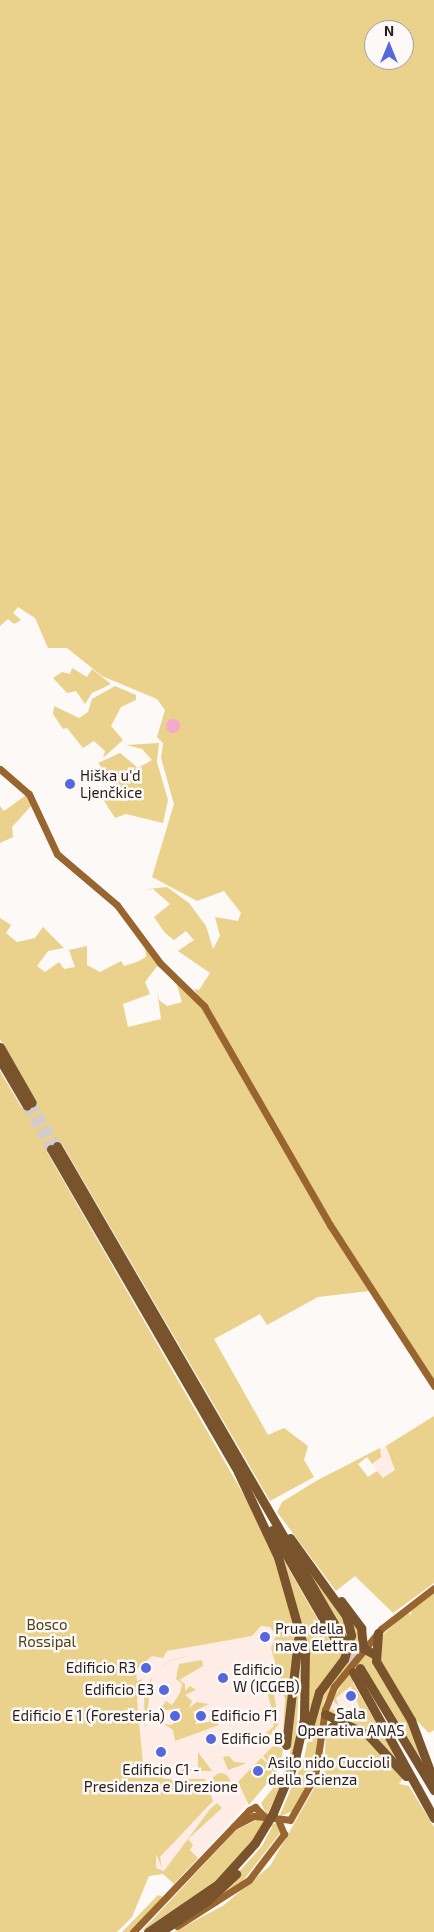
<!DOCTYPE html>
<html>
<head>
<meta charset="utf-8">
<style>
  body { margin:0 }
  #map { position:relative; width:434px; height:1932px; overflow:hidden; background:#fdf9f7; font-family:"Exo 2",sans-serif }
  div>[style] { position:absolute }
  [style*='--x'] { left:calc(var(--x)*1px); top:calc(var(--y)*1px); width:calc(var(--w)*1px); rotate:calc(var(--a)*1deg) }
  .built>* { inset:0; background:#feede7 }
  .green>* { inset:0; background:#ead18c }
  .round { border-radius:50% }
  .water>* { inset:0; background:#f6a9cf }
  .highway-tunnel>* { height:9px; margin-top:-4.5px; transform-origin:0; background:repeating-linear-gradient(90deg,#d2cdcb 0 9px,transparent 0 13.5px) }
  .major>* { height:7px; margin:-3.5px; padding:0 3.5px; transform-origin:3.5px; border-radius:3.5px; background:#986530 }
  .highway>* { height:9px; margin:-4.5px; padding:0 4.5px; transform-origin:4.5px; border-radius:4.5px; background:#79532c }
  .dots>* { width:14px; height:14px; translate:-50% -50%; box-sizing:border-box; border:2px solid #fdf9f7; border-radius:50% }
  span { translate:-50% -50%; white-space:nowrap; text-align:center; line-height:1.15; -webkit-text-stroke:5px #fdf9f7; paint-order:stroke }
  .poi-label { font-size:15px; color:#261e1c }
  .left { translate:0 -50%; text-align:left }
  .right { translate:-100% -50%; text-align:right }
  .park-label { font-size:15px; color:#4e3f14 }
  .north { position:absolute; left:364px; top:20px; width:50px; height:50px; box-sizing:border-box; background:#fdf9f7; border:1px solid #a7a19f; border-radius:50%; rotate:0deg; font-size:14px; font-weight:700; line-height:20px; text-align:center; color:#261e1c }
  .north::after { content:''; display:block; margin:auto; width:18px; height:22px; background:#5467dd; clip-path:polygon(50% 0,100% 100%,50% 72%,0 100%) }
</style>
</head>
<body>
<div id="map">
  <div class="built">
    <i style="clip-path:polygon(389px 1444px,404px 1467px,391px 1490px,366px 1455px)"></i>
    <i style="clip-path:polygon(266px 1624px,276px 1629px,285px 1699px,287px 1728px,277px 1743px,284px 1752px,280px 1768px,198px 1858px,189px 1850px,164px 1871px,156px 1868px,156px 1854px,209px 1806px,175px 1780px,153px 1777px,140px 1761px,133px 1666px,139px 1657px,252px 1634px)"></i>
    <i style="clip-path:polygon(351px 1686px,365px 1715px,359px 1721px,334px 1716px,335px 1711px,329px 1709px,332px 1699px,339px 1707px,336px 1698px)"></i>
  </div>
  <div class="green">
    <i style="clip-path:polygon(evenodd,0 0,434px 0,434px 1382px,341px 1237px,194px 989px,199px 990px,210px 973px,178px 951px,194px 940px,186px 931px,174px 940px,165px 933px,154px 917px,170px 904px,153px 889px,139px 890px,167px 887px,189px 903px,206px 926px,213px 949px,220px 936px,215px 917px,238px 921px,241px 913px,224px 891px,197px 901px,152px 877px,174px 804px,161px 758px,163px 743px,157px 737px,165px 710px,157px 699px,102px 676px,67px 648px,48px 648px,35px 618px,18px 607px,13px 613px,21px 620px,14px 624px,8px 619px,0 626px,0 0,374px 30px,404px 30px,404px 60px,374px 60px,374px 30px)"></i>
    <i style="clip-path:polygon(72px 668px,87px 677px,92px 669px,111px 684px,92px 693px,85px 704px,76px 691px,67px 693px,53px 678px,62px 672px,70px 674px)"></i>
    <i style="clip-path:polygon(115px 686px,136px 695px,136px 700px,121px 707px,111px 726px,123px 740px,103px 758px,105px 751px,94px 741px,83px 748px,67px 728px,63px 729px,53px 714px,54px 706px,79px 718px,88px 712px,92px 699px)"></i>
    <i style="clip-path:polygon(159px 743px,157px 762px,168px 800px,163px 823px,126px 814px,115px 818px,101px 796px,118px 787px,98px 763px,120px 753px,138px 768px,152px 760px,142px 749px,126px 745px)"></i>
    <i style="clip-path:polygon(26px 795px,32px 805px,12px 827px,13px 837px,0 843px,0 806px,4px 811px)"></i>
    <i style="clip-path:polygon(0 918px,11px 925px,6px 933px,17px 942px,35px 938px,43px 927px,64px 948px,48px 951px,37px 966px,45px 972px,59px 962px,64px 969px,75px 967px,69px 950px,87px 946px,87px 965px,100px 972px,121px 961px,124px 966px,137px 962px,146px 957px,145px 947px,158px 965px,145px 982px,150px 994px,123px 1004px,128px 1027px,161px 1019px,157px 990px,159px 1000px,167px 1006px,182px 1002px,177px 985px,163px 969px,195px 997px,369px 1291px,318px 1297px,267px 1325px,260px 1314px,214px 1339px,268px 1435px,284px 1428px,308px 1446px,304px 1460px,314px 1477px,270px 1501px,62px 1144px,47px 1152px,253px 1511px,277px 1562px,294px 1620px,295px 1655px,283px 1734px,285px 1699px,271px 1648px,276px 1635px,270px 1627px,261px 1626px,252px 1636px,167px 1651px,163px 1658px,152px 1656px,136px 1670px,137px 1681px,142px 1679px,137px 1700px,143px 1764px,165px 1779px,205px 1779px,213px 1801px,160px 1857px,162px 1868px,156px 1854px,156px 1868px,164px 1871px,210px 1809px,217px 1803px,222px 1808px,188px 1839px,193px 1845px,190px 1850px,198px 1858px,174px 1884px,163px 1874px,149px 1876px,132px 1917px,117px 1932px,0 1932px,0 1071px,22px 1108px,32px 1103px,0 1039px)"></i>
    <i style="clip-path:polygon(434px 1416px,434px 1583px,393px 1613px,355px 1576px,336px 1591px,277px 1512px,282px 1502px,316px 1481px,380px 1448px,381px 1457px,372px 1464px,367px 1457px,358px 1464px,368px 1477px,377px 1471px,383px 1478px,395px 1470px,386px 1446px)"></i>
    <i style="clip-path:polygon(281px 1555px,332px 1645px,337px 1643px,300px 1557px,348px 1627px,346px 1650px,310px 1708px,298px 1763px,307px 1649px)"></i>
    <i style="clip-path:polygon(434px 1591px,434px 1730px,429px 1733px,414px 1718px,380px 1660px,380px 1637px,408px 1611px,411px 1616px,411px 1608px)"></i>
    <i style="clip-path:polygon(348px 1616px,358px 1626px,362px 1645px,324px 1701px,314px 1772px,293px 1811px,279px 1817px,304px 1758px,316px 1703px,348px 1657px)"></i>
    <i style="clip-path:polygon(301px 1650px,296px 1740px,286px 1776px,267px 1815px,261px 1803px,282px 1777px,290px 1753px)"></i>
    <i style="clip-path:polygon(365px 1652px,370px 1653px,409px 1722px,422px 1761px,365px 1667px,353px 1672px,353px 1683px,397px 1759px,378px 1740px,328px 1715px,330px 1709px,338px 1711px,334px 1716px,364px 1719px,351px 1686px,336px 1698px,339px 1707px,332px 1699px)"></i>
    <i style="clip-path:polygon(200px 1653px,169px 1661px,152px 1675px,145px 1730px,144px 1695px,153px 1674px,171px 1660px)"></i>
    <i style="clip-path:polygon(202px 1660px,203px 1666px,179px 1680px,185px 1684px,185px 1691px,190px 1686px,196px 1690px,185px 1695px,192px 1701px,189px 1708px,197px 1702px,209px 1704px,193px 1712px,198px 1719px,195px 1724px,209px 1722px,210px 1716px,219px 1725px,175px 1741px,173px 1730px,164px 1724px,172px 1725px,176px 1718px,181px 1721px,180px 1708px,160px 1711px,166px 1701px,172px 1705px,180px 1693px,182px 1684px,176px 1679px,179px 1664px)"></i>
    <i style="clip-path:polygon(273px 1689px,279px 1723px,266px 1742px,261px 1737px,273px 1727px,274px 1718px,267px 1691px)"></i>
    <i style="clip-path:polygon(337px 1724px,367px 1739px,403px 1778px,399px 1784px,409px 1786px,434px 1827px,434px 1932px,174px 1932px,224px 1905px,270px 1866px,324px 1771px,326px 1732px)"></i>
    <i style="clip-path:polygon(274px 1745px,283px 1749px,280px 1768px,249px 1805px,238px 1782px,261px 1758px,270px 1765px,263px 1756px)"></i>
    <i style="clip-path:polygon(198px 1752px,212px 1771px,182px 1771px,179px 1763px,184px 1769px,198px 1769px)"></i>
    <i style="clip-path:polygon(229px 1756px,234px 1762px,247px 1763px,228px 1770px,223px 1757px)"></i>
    <i class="round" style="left:212px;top:1773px;width:18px;height:18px"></i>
    <i style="clip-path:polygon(257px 1820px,276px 1824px,280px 1833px,242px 1882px,212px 1902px,262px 1846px,272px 1827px,269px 1825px,217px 1880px,141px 1932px,237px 1829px)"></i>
    <i style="clip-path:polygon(158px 1895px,163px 1897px,130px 1932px,122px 1932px)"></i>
  </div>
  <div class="water">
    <i class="round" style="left:166px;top:719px;width:14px;height:14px"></i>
  </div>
  <div class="highway-tunnel">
    <i style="--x:32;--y:1103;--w:50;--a:59.8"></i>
    <i style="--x:27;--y:1106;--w:49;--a:60.8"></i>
    <i style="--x:337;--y:1643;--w:33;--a:61"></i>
    <i style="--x:345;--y:1643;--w:29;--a:59"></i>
  </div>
  <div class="major">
    <i style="--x:0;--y:769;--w:38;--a:41"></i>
    <i style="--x:29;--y:794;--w:66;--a:65"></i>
    <i style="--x:57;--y:854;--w:79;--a:40.4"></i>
    <i style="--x:117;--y:905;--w:72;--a:53.4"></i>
    <i style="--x:160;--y:963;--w:62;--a:44.3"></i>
    <i style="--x:204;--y:1006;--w:253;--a:60.1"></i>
    <i style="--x:330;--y:1225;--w:192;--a:57.1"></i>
    <i style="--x:234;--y:1826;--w:22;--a:-27"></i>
    <i style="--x:254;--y:1816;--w:36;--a:6"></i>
    <i style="--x:290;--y:1820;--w:51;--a:-60.4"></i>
    <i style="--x:315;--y:1776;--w:67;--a:-81.4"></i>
    <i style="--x:325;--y:1710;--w:25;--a:-69"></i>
    <i style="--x:334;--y:1687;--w:75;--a:-51"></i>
    <i style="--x:381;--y:1629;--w:67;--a:-37.7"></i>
    <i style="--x:177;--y:1926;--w:85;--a:-32.6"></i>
    <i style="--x:249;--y:1880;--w:58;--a:-52.7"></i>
    <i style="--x:284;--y:1834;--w:13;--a:-113"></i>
    <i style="--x:133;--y:1932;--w:168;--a:-46.4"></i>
    <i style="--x:249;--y:1810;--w:7;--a:-27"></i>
    <i style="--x:255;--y:1807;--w:14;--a:45"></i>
  </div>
  <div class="highway">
    <i style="--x:0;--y:1047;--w:64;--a:60.3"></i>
    <i style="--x:0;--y:1060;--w:53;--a:59.6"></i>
    <i style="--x:57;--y:1146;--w:570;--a:59.88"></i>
    <i style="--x:51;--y:1149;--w:373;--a:59.9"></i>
    <i style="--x:238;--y:1472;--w:94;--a:64.8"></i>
    <i style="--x:278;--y:1557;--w:99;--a:74.1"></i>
    <i style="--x:305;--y:1652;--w:67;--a:90.9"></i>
    <i style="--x:304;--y:1719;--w:45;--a:102.8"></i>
    <i style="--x:294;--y:1763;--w:54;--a:112.8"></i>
    <i style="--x:273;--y:1813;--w:35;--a:121"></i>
    <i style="--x:255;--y:1843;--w:55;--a:132.1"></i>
    <i style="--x:218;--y:1884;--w:85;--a:145.6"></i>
    <i style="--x:272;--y:1530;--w:130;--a:60.1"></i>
    <i style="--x:290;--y:1538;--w:96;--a:54.3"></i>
    <i style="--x:346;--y:1616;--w:20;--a:75"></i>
    <i style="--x:351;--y:1635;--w:25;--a:106"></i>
    <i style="--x:344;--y:1659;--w:41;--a:127.1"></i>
    <i style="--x:319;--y:1692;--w:44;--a:105.9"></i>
    <i style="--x:341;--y:1601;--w:34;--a:53"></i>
    <i style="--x:361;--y:1628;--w:20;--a:84"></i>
    <i style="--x:363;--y:1648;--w:13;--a:29"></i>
    <i style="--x:378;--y:1633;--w:28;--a:94"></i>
    <i style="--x:376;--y:1661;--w:69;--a:59.3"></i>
    <i style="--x:411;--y:1720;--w:66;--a:69.6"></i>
    <i style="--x:360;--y:1668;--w:143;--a:58.8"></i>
    <i style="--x:353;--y:1672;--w:167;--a:61"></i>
    <i style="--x:325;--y:1714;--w:48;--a:26"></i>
    <i style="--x:368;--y:1735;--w:56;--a:47.2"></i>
    <i style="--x:323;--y:1734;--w:19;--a:-39"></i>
    <i style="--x:286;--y:1745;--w:107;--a:-83.5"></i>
    <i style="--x:160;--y:1932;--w:56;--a:-33.4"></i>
    <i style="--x:207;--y:1901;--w:40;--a:-43"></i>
  </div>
  <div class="dots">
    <i style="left:70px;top:784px;background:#5467dd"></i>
    <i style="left:265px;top:1637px;background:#5467dd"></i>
    <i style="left:146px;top:1668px;background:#5467dd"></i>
    <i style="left:223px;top:1678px;background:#5467dd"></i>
    <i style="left:164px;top:1690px;background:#5467dd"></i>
    <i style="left:351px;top:1696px;background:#5467dd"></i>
    <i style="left:175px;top:1716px;background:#5467dd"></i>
    <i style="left:201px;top:1716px;background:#5467dd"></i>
    <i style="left:211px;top:1739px;background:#5467dd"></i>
    <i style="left:161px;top:1752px;background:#5467dd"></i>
    <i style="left:258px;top:1771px;background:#5467dd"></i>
  </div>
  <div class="poi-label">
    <span class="left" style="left:80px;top:784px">Hiška u'd<br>Ljenčkice</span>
    <span class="left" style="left:275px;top:1637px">Prua della<br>nave Elettra</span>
    <span class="right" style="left:136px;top:1668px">Edificio R3</span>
    <span class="left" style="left:233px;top:1678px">Edificio<br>W (ICGEB)</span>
    <span class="right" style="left:154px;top:1690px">Edificio E3</span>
    <span style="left:351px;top:1722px">Sala<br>Operativa ANAS</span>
    <span class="right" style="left:165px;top:1716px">Edificio E 1 (Foresteria)</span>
    <span class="left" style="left:211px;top:1716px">Edificio F1</span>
    <span class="left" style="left:221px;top:1739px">Edificio B</span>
    <span class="left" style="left:268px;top:1771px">Asilo nido Cuccioli<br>della Scienza</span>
    <span style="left:161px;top:1778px">Edificio C1 -<br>Presidenza e Direzione</span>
  </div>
  <div class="park-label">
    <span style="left:47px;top:1633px">Bosco<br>Rossipal</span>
  </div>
  <div class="north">N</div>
</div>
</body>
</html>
